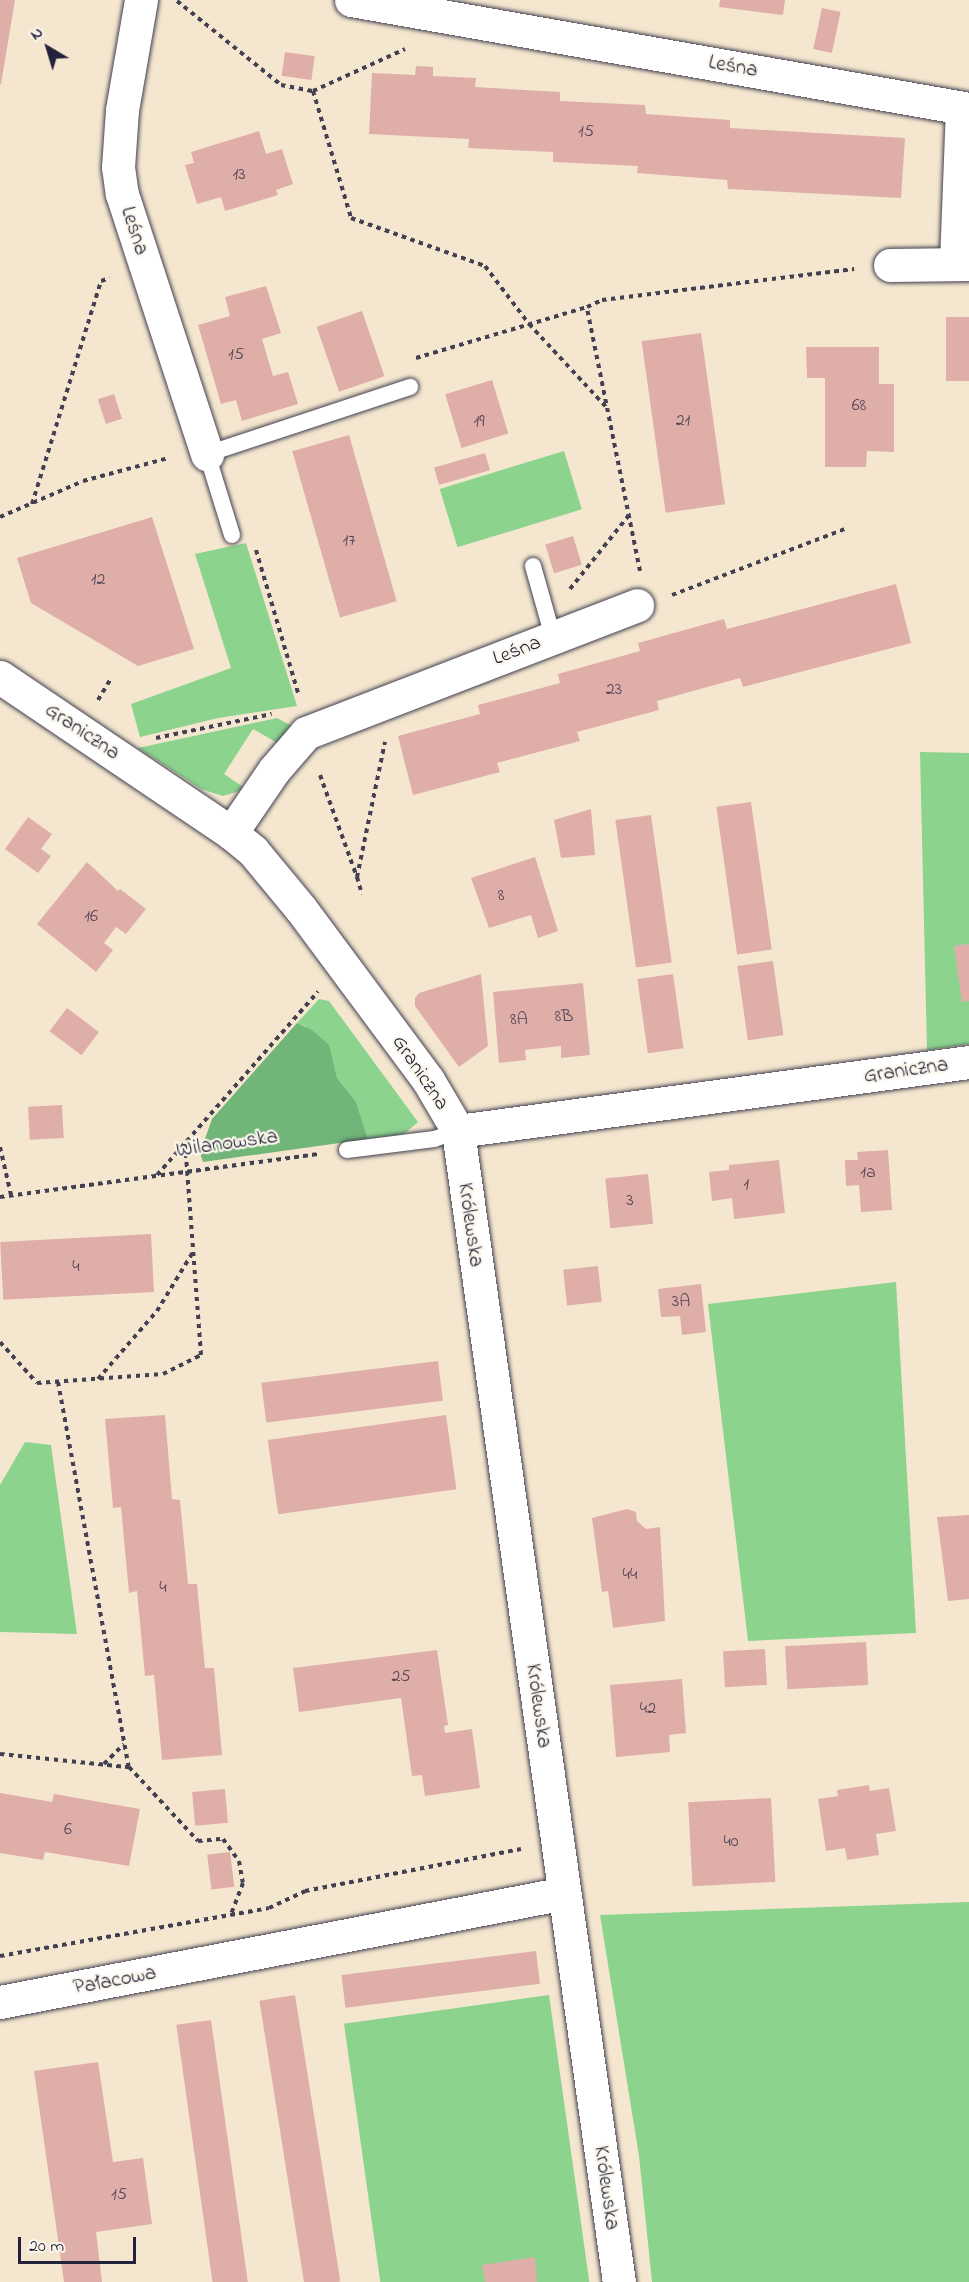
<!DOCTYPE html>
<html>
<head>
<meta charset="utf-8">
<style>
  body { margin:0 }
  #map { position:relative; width:969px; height:2282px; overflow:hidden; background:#f5e7cf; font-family:"Indie Flower",sans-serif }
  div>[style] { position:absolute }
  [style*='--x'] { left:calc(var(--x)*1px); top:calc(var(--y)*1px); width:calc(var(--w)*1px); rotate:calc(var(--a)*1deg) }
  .green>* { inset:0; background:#8cd38e; transform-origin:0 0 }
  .forest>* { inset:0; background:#71b579 }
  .building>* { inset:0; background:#e0aea9; transform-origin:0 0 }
  .path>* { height:4px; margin-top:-2px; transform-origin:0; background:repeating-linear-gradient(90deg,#424051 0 4.5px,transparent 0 9px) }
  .roads { filter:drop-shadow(0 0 2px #424051) drop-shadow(0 0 2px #424051) }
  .lane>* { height:16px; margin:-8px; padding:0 8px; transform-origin:8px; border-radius:8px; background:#fff }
  .street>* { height:33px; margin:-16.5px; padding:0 16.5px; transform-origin:16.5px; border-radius:16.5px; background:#fff }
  span { translate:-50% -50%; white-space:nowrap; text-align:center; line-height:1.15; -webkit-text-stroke:4.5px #fbf7ec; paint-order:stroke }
  .number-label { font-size:18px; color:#524556 }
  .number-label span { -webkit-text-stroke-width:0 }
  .street-label { font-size:21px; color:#22223b }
  .north { position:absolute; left:18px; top:18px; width:60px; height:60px; -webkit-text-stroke:4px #fbf7ec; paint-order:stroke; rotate:322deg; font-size:16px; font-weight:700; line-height:24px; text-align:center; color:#22223b }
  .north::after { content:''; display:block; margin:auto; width:21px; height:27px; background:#22223b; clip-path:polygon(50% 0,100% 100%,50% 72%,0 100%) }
  .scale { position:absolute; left:18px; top:2237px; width:118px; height:27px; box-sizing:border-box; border:3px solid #22223b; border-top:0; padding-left:8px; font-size:18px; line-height:21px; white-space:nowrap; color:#22223b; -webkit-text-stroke:4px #fbf7ec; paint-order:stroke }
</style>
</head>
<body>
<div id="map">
  <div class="green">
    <i style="left:564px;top:451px;width:61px;height:130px;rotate:73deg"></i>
    <i style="clip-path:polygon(246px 543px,297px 706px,218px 718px,140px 737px,131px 704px,231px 668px,195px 554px)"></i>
    <i style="clip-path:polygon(277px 718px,290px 725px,279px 744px,253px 729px,224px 774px,246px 789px,223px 796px,201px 789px,138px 748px)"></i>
    <i style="clip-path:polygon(920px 752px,969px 753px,969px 1044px,927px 1050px)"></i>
    <i style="clip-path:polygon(319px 999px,329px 1001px,418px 1122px,404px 1134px,368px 1139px,356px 1102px,337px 1078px,332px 1059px,305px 1026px,297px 1023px)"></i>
    <i style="clip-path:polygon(896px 1282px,916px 1633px,748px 1641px,708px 1304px)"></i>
    <i style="clip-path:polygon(25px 1442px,51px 1445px,77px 1634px,0 1632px,0 1485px)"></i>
    <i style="clip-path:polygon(969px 1902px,969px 2282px,652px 2282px,639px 2156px,600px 1915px)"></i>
    <i style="left:549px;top:1995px;width:290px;height:207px;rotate:82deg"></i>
  </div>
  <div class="forest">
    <i style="clip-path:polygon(297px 1023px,312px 1030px,329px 1045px,337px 1078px,356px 1102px,368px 1139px,203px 1162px,200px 1153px,212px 1119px)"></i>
  </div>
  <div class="building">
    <i style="clip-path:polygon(0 0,15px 0,1px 84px,0 84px)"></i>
    <i style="clip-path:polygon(720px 0,785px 0,783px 15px,719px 7px)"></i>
    <i style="left:822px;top:8px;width:19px;height:42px;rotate:12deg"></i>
    <i style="left:285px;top:52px;width:30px;height:24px;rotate:8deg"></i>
    <i style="clip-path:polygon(416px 66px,433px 67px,433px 76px,476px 78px,475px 87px,560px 92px,560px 101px,645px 105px,646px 114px,730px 120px,730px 128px,905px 138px,901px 198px,728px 189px,727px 180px,637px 173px,638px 166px,553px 162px,553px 152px,468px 148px,469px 139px,369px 134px,372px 73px,415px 75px)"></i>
    <i style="clip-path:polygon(259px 131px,266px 154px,282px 149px,293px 184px,276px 190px,278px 195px,225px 211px,221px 197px,197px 204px,185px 165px,194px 163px,191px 152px)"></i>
    <i style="clip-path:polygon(266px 286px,281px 333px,262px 339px,273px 376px,288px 372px,298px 404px,242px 421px,236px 400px,221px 404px,198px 325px,230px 316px,225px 297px)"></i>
    <i style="left:362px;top:311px;width:69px;height:48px;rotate:71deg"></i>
    <i style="left:946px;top:317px;width:23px;height:64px"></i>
    <i style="left:701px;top:333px;width:173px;height:60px;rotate:82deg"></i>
    <i style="clip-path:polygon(806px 347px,879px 347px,879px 384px,894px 384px,894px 452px,867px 451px,866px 467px,825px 467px,825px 378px,807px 378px)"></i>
    <i style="left:492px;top:380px;width:56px;height:49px;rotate:73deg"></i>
    <i style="left:114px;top:394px;width:26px;height:17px;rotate:72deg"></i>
    <i style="left:349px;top:435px;width:173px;height:59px;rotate:74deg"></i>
    <i style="left:485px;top:453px;width:18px;height:53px;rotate:74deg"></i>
    <i style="clip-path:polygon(152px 517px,194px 649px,138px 666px,31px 603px,17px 558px)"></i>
    <i style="left:573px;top:536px;width:30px;height:29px;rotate:73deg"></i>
    <i style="clip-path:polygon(896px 584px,911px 643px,743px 687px,740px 678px,657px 701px,659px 710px,577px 732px,580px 741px,497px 763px,500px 772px,413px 795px,398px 736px,480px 714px,478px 705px,560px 683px,558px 674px,640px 651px,638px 643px,724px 619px,727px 629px)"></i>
    <i style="left:751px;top:802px;width:149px;height:35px;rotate:82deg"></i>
    <i style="clip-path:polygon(591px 809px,595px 855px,561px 858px,554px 820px)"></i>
    <i style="left:651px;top:815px;width:149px;height:36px;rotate:82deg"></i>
    <i style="clip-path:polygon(28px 817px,52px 834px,41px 849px,51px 856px,38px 873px,5px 849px)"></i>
    <i style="clip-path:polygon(535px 857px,558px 931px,538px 938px,531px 915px,489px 928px,471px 878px)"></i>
    <i style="clip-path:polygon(87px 862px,118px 891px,120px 889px,146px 909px,126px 934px,116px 927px,104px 943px,113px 950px,96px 972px,37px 924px)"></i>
    <i style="clip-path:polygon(969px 944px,969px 1001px,962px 1002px,954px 946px)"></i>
    <i style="left:773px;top:961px;width:75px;height:36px;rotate:82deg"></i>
    <i style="clip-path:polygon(481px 974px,488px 1046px,459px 1067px,415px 1006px,415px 998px,419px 993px)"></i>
    <i style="left:673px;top:974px;width:75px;height:36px;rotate:82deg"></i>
    <i style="clip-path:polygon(583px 983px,590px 1055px,561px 1058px,561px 1046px,525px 1050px,526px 1060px,499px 1063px,493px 992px)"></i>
    <i style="left:67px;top:1008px;width:40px;height:29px;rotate:37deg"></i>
    <i style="left:62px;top:1105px;width:33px;height:34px;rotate:87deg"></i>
    <i style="clip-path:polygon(888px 1150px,892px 1210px,861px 1212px,859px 1185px,846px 1186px,845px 1160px,858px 1160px,857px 1152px)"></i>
    <i style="clip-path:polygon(779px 1160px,785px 1213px,734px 1219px,732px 1198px,712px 1201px,709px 1172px,729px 1170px,729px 1165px)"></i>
    <i style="left:648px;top:1174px;width:50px;height:43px;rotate:84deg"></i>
    <i style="left:151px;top:1234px;width:58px;height:151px;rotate:87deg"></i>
    <i style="left:598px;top:1266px;width:36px;height:35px;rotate:84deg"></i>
    <i style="clip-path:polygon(701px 1284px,706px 1332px,682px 1335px,680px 1316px,661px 1317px,658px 1289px)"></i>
    <i style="left:438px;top:1361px;width:40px;height:178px;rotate:83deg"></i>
    <i style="clip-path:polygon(165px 1415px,172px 1499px,180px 1500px,188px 1584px,197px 1584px,205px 1668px,214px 1668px,222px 1755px,162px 1760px,154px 1675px,145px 1676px,137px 1591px,129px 1593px,121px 1507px,113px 1508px,105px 1419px)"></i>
    <i style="left:446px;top:1415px;width:75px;height:180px;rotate:82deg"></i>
    <i style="clip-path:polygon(627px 1509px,636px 1512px,637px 1521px,646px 1529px,660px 1527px,665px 1621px,613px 1628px,608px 1591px,602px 1592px,592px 1518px)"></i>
    <i style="clip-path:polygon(969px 1515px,969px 1599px,948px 1601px,937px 1517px)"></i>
    <i style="left:866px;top:1642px;width:43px;height:81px;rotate:87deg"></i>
    <i style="left:765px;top:1649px;width:36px;height:42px;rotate:87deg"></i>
    <i style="clip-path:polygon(437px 1650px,448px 1725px,444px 1726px,445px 1733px,472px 1729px,480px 1788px,425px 1796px,422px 1775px,412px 1776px,401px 1698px,299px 1712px,293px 1668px)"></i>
    <i style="clip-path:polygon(682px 1679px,686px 1733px,669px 1735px,670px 1752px,616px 1757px,610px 1685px)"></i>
    <i style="clip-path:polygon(869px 1785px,870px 1791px,889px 1788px,896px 1831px,876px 1834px,879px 1855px,847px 1860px,845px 1848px,826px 1851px,818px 1799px,838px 1796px,837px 1790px)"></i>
    <i style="left:225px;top:1789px;width:34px;height:33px;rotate:85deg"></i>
    <i style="clip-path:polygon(0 1793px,52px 1802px,54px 1794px,140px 1809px,129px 1866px,45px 1852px,43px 1860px,0 1853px)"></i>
    <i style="left:771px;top:1798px;width:84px;height:83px;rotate:87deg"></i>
    <i style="left:230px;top:1852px;width:35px;height:23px;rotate:83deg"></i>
    <i style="left:536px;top:1951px;width:33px;height:196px;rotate:83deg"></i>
    <i style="left:295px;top:1995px;width:290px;height:36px;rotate:81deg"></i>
    <i style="left:211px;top:2020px;width:265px;height:35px;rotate:82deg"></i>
    <i style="clip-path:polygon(98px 2062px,113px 2162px,143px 2158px,152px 2224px,96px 2232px,102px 2282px,64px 2282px,34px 2071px)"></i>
    <i style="clip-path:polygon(535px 2257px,537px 2282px,485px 2282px,482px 2265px)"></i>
  </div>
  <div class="path">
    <i style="--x:177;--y:1;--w:134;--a:38.9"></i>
    <i style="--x:281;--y:85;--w:33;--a:11"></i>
    <i style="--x:313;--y:91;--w:133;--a:73.3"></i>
    <i style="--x:351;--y:218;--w:142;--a:19.7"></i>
    <i style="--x:485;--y:266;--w:73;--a:52.8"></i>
    <i style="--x:529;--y:324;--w:115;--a:47.1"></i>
    <i style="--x:313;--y:91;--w:101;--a:-24.5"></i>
    <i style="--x:416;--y:358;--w:178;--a:-16.6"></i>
    <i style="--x:32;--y:504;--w:233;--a:-72.8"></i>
    <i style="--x:101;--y:281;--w:9;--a:-18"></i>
    <i style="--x:0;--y:517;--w:90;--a:-23.4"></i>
    <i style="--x:83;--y:481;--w:88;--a:-15.1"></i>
    <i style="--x:256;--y:550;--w:152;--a:73.6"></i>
    <i style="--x:640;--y:571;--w:269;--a:-101.4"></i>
    <i style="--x:587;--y:307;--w:17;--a:-25"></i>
    <i style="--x:602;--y:300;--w:254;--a:-7"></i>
    <i style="--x:570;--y:589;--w:95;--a:-51.4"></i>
    <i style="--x:672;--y:595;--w:185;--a:-20.9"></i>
    <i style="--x:98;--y:700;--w:26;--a:-59"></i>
    <i style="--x:156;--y:738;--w:118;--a:-11.7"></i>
    <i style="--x:320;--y:775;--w:109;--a:70.1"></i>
    <i style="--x:357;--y:877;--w:138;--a:-78.3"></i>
    <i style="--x:357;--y:877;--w:18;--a:74"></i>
    <i style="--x:0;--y:1147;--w:49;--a:77.1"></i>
    <i style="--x:157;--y:1175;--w:244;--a:-48.7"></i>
    <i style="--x:0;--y:1197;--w:323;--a:-7.7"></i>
    <i style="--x:0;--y:1342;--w:55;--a:47.9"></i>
    <i style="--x:37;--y:1383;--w:126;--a:-4.1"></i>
    <i style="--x:163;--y:1374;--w:42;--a:-26.6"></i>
    <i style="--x:201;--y:1355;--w:213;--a:-94.3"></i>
    <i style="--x:98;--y:1379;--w:90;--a:-49.1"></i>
    <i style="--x:157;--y:1311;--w:69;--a:-58.6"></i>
    <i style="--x:58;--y:1382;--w:391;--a:79.6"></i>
    <i style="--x:129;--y:1767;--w:101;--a:47"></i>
    <i style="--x:198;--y:1841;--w:25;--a:-5"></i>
    <i style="--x:223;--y:1839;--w:27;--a:54"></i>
    <i style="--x:239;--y:1861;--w:22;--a:80"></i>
    <i style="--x:243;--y:1883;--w:33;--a:111"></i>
    <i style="--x:0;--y:1754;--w:130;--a:5.8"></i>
    <i style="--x:104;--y:1764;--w:28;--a:-45"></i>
    <i style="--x:0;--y:1956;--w:273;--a:-10.1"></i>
    <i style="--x:269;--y:1908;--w:40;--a:-25"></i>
    <i style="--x:305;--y:1891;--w:220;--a:-11"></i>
  </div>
  <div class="roads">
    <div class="lane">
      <i style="--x:232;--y:535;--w:85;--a:-107.2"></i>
      <i style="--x:207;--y:454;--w:214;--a:-18.3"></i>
      <i style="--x:533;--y:566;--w:74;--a:74.3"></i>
      <i style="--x:347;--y:1150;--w:88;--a:-7.2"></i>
      <i style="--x:434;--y:1139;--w:25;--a:-18"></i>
    </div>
    <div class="street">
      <i style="--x:141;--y:0;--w:112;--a:99.8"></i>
      <i style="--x:122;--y:110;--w:57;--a:94"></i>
      <i style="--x:118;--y:167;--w:27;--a:82"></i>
      <i style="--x:122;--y:194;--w:274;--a:71.9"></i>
      <i style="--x:351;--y:0;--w:628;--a:10"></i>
      <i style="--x:956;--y:263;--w:155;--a:-87.8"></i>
      <i style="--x:890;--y:265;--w:79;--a:-0.7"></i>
      <i style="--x:0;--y:677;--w:279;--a:34"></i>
      <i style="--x:231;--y:833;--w:28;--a:39"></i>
      <i style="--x:253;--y:851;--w:75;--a:50.4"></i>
      <i style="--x:301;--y:909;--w:213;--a:53.4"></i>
      <i style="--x:428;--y:1080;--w:59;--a:59.5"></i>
      <i style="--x:458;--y:1131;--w:1162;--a:82.04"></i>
      <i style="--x:231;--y:833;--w:76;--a:-55.7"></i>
      <i style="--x:274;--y:770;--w:49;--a:-49.1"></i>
      <i style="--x:306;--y:733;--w:355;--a:-21.1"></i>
      <i style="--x:458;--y:1131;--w:516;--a:-7.69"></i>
      <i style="--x:0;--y:2002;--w:575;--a:-10.92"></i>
    </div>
  </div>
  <div class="number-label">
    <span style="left:586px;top:132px">15</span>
    <span style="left:239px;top:175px">13</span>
    <span style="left:236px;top:355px">15</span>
    <span style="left:859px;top:406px">68</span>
    <span style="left:683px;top:421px">21</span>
    <span style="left:479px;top:422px">19</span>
    <span style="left:349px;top:541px">17</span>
    <span style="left:98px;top:580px">12</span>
    <span style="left:614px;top:690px">23</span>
    <span style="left:501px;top:896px">8</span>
    <span style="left:91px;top:917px">16</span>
    <span style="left:564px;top:1017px">8B</span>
    <span style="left:519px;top:1020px">8A</span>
    <span style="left:868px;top:1173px">1a</span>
    <span style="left:746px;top:1185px">1</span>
    <span style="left:630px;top:1201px">3</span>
    <span style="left:76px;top:1267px">4</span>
    <span style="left:681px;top:1302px">3A</span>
    <span style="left:630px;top:1575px">44</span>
    <span style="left:163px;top:1588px">4</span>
    <span style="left:401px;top:1677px">25</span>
    <span style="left:648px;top:1709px">42</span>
    <span style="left:68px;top:1830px">6</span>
    <span style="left:731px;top:1842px">40</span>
    <span style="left:119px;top:2195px">15</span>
  </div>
  <div class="street-label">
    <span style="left:733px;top:67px;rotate:10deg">Leśna</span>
    <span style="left:134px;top:231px;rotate:72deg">Leśna</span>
    <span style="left:517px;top:651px;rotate:-21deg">Leśna</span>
    <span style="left:82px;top:732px;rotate:34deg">Graniczna</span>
    <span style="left:906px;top:1071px;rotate:-8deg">Graniczna</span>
    <span style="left:420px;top:1073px;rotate:56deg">Graniczna</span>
    <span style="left:227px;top:1144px;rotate:-8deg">Wilanowska</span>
    <span style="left:470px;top:1225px;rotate:82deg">Królewska</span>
    <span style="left:538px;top:1706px;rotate:82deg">Królewska</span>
    <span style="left:115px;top:1981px;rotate:-11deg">Pałacowa</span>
    <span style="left:606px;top:2188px;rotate:82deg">Królewska</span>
  </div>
  <div class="north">N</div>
  <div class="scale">20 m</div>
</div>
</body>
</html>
